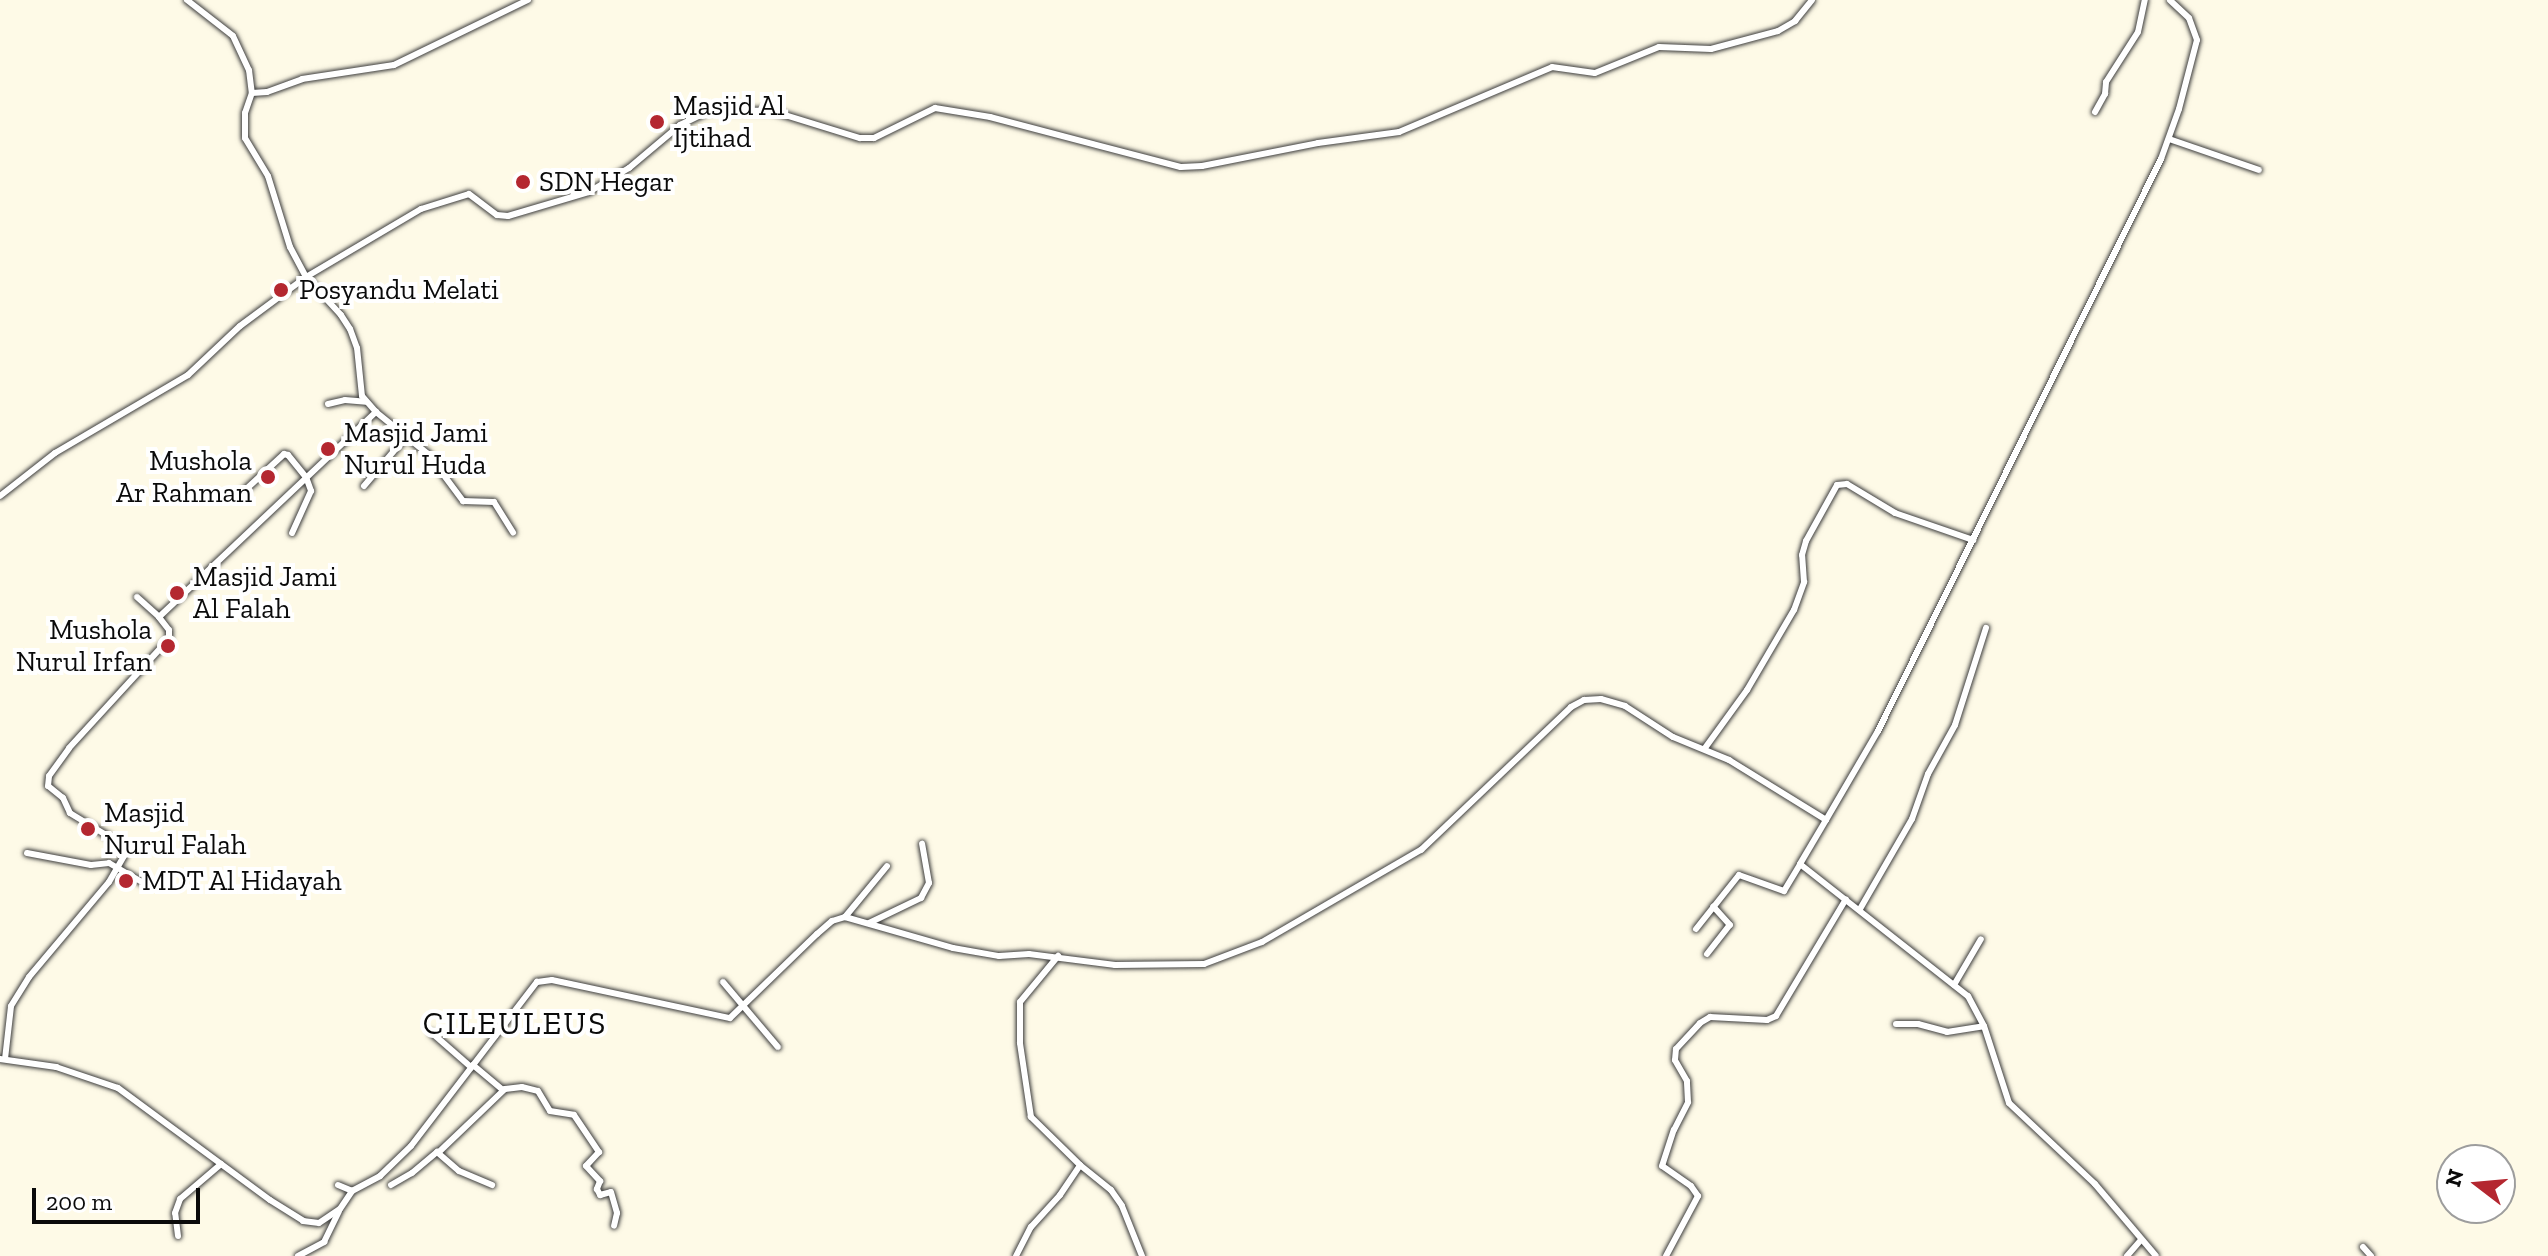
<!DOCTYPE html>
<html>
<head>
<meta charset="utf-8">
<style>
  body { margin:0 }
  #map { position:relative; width:2548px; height:1256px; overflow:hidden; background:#fefae7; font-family:"Zilla Slab",serif }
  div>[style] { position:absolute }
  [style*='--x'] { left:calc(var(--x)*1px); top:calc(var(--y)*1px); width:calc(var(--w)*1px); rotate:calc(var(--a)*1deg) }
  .roads { filter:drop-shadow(0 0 2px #3d3d3d) drop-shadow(0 0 2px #3d3d3d) }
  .street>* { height:6px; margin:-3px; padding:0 3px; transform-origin:3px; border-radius:3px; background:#fff }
  .dots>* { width:22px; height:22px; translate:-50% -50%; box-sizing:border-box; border:4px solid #fff; border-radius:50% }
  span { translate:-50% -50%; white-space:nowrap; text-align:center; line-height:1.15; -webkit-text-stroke:8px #fff; paint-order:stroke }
  .poi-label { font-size:28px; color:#0a0a0a }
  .left { translate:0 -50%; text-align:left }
  .right { translate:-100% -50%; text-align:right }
  .quarter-label { font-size:32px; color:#0a0a0a; letter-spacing:2px }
  .north { position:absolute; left:2436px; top:1144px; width:80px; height:80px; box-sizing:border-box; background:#fff; border:2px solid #9d9d9d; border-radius:50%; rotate:286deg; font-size:22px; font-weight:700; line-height:32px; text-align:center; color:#0a0a0a }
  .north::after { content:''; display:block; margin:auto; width:28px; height:36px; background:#b42730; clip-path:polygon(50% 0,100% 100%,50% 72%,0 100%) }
  .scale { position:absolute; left:32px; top:1188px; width:168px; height:36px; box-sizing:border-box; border:4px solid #0a0a0a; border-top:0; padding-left:10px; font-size:24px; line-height:28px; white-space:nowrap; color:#0a0a0a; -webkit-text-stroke:6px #fff; paint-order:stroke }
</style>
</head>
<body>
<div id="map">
  <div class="roads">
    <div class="street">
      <i style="--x:187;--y:0;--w:58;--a:38"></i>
      <i style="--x:233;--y:36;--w:38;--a:65"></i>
      <i style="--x:249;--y:70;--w:23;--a:83"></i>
      <i style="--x:252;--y:93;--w:15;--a:-4"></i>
      <i style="--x:267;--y:92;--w:37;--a:-20"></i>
      <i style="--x:302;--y:79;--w:93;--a:-8.7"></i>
      <i style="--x:394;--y:65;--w:149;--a:-25.9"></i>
      <i style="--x:2095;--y:112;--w:21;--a:-61"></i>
      <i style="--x:2105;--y:94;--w:12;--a:-85"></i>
      <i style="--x:2106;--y:82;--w:59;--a:-57.4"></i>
      <i style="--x:2138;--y:32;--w:33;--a:-78"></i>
      <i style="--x:2169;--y:139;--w:95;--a:19"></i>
      <i style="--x:328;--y:404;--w:17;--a:-13"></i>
      <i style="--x:345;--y:400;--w:21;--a:5"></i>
      <i style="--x:376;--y:412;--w:67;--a:38.9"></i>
      <i style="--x:428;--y:454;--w:59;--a:53.3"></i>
      <i style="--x:463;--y:501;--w:31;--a:2"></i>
      <i style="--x:494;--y:502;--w:36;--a:58"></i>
      <i style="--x:364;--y:486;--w:63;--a:-49.5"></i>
      <i style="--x:243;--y:492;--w:56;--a:-42.8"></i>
      <i style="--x:284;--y:454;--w:4;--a:14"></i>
      <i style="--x:288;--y:455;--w:28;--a:51"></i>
      <i style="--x:306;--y:477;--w:15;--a:70"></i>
      <i style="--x:311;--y:491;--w:46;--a:114.3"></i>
      <i style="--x:0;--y:496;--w:70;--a:-38"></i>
      <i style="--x:55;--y:453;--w:154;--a:-30.4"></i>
      <i style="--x:188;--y:375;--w:71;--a:-43.3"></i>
      <i style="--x:240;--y:326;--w:82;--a:-36.6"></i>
      <i style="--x:306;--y:277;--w:134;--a:-30.6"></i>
      <i style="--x:421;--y:209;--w:50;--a:-17.4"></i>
      <i style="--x:469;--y:194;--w:35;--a:37"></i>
      <i style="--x:497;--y:215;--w:11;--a:5"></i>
      <i style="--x:508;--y:216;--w:84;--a:-16.5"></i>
      <i style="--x:589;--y:192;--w:47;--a:-31"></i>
      <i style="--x:629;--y:168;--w:67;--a:-40.1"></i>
      <i style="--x:680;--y:125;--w:34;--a:-26"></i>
      <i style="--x:711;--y:110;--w:61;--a:0.9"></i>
      <i style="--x:772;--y:111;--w:92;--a:17.1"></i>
      <i style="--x:860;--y:138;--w:14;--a:0"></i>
      <i style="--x:874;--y:138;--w:68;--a:-26.2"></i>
      <i style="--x:935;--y:108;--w:56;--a:9.3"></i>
      <i style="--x:990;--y:117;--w:197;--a:14.7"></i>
      <i style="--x:1181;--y:167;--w:21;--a:-3"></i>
      <i style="--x:1202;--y:166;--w:118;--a:-11.2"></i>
      <i style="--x:1318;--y:143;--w:82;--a:-7.7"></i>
      <i style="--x:1399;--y:132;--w:166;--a:-23"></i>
      <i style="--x:1552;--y:67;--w:43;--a:7.9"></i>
      <i style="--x:1595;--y:73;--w:69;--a:-22.1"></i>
      <i style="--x:1659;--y:47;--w:52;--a:2.2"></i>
      <i style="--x:1711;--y:49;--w:69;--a:-15"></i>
      <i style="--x:1778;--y:31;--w:20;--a:-30"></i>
      <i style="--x:1795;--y:21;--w:27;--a:-51"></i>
      <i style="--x:137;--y:597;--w:30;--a:42"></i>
      <i style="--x:1705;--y:748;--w:72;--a:-54.1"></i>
      <i style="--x:1747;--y:690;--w:93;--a:-59.6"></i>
      <i style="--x:1794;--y:610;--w:30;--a:-70"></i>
      <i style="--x:1804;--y:582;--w:27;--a:-94"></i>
      <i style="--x:1802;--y:555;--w:15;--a:-74"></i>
      <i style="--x:1806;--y:541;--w:64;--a:-61"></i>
      <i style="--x:1837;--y:485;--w:10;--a:-6"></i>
      <i style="--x:1847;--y:484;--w:56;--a:31.1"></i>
      <i style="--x:1895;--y:513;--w:83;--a:19.1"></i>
      <i style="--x:1826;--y:820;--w:51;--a:120.6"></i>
      <i style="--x:1800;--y:864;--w:214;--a:38.2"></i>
      <i style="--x:1968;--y:996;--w:34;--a:62"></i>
      <i style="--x:1984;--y:1026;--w:81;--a:72"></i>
      <i style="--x:2009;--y:1103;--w:118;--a:43.3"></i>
      <i style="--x:2095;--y:1184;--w:94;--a:49.7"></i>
      <i style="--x:27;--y:853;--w:65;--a:10.6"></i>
      <i style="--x:91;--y:865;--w:18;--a:-6"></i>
      <i style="--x:109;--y:863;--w:39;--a:30"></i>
      <i style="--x:1860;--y:909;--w:104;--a:-60"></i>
      <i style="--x:1912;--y:819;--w:48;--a:-70.4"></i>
      <i style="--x:1928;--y:774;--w:56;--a:-61.1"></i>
      <i style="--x:1955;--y:725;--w:102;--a:-72.3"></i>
      <i style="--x:845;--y:917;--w:66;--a:-50.5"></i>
      <i style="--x:869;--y:923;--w:58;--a:-25.7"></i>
      <i style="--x:921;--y:898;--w:17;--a:-62"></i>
      <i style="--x:929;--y:883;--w:40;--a:-100"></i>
      <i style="--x:1696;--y:929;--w:69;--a:-51.5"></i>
      <i style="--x:1739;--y:875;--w:48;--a:19.6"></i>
      <i style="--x:1784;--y:891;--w:31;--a:-59"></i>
      <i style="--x:1707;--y:954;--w:37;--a:-52"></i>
      <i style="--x:1730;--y:925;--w:25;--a:-132"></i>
      <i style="--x:723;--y:982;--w:85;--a:49.8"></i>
      <i style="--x:1954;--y:985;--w:53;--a:-59.6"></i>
      <i style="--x:1896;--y:1024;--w:22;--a:0"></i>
      <i style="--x:1918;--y:1024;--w:30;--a:15"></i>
      <i style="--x:1947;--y:1032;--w:37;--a:-9"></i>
      <i style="--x:432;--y:1033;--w:52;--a:41.1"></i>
      <i style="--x:0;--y:1059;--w:57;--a:8.1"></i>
      <i style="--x:56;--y:1067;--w:65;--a:18.7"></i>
      <i style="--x:118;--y:1088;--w:189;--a:36.4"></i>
      <i style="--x:270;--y:1200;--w:39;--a:32"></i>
      <i style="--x:303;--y:1221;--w:16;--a:7"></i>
      <i style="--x:319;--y:1223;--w:25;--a:-34"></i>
      <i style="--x:340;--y:1209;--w:22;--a:-56"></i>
      <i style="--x:352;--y:1191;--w:32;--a:-28"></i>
      <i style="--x:380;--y:1176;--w:43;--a:-44.1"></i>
      <i style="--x:411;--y:1146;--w:207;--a:-52.5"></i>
      <i style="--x:537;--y:982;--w:15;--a:-8"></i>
      <i style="--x:552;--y:980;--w:182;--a:12.1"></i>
      <i style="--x:730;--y:1018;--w:121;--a:-44"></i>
      <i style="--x:817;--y:934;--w:20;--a:-41"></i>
      <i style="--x:832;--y:921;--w:14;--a:-17"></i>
      <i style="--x:845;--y:917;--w:112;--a:16"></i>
      <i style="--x:953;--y:948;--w:47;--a:9.9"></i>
      <i style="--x:999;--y:956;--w:30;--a:-4"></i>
      <i style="--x:1029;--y:954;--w:87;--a:7.3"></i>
      <i style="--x:1115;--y:965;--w:89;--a:-0.6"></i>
      <i style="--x:1204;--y:964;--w:62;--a:-20.8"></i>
      <i style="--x:1262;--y:942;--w:184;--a:-30.1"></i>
      <i style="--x:1421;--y:850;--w:207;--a:-43.6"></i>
      <i style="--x:1571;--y:707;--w:15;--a:-28"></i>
      <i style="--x:1584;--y:700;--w:17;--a:-3"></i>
      <i style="--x:1601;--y:699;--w:25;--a:16"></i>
      <i style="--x:1625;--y:706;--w:57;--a:32.9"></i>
      <i style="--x:1673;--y:737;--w:61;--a:22.3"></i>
      <i style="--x:1729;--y:760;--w:114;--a:31.7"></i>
      <i style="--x:1826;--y:820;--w:103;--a:-59.7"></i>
      <i style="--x:1878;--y:731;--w:638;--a:-63.68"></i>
      <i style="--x:2161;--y:159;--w:53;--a:-70.2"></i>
      <i style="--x:2179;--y:109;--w:71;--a:-75.4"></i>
      <i style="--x:2197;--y:40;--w:23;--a:-110"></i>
      <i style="--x:2189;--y:18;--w:26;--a:-137"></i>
      <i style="--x:5;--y:1059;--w:53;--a:-83.5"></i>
      <i style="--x:11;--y:1006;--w:34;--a:-58"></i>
      <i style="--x:29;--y:977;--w:124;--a:-49.9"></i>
      <i style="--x:109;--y:882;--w:30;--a:-60"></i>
      <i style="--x:124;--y:856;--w:17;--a:-118"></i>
      <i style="--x:116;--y:841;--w:54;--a:-148.7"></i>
      <i style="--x:70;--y:813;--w:17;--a:-115"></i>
      <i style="--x:63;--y:798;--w:19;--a:-141"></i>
      <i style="--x:48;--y:786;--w:10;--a:-84"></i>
      <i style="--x:49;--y:776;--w:34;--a:-54"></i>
      <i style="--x:69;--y:748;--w:148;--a:-47.5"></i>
      <i style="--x:169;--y:639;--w:9;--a:-90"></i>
      <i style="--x:169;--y:630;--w:16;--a:-128"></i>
      <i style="--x:159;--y:617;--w:299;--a:-43.4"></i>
      <i style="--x:376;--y:412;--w:21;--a:-131"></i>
      <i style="--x:362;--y:396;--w:48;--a:-95.9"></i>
      <i style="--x:357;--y:348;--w:20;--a:-110"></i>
      <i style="--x:350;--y:329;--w:17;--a:-123"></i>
      <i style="--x:341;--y:315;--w:52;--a:-132.6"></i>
      <i style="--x:306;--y:277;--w:34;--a:-118"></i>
      <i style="--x:290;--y:247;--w:74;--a:-107.2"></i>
      <i style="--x:268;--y:176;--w:44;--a:-121.2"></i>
      <i style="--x:245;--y:138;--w:25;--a:-90"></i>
      <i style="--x:245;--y:113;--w:21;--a:-71"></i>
      <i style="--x:473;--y:1065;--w:39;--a:40"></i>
      <i style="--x:439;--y:1152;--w:91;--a:-43.7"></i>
      <i style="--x:505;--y:1089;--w:17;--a:-7"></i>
      <i style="--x:522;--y:1087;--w:16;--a:14"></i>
      <i style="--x:538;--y:1091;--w:23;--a:59"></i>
      <i style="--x:550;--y:1111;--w:24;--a:9"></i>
      <i style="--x:574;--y:1115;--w:45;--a:56"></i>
      <i style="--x:599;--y:1152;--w:19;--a:133"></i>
      <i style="--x:586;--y:1166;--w:21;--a:47"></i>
      <i style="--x:600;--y:1181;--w:9;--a:111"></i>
      <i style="--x:597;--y:1189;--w:7;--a:63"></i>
      <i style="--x:600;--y:1195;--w:11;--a:-15"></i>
      <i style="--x:611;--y:1192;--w:22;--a:74"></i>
      <i style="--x:617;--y:1213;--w:13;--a:103"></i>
      <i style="--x:1080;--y:1165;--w:40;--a:39"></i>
      <i style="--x:1111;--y:1190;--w:19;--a:55"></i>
      <i style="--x:1122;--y:1206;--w:54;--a:68.2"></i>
      <i style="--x:338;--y:1185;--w:15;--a:23"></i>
      <i style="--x:391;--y:1185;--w:24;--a:-30"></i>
      <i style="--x:412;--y:1173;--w:33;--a:-40"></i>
      <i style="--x:437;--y:1152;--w:29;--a:41"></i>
      <i style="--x:459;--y:1171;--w:36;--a:23"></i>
      <i style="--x:178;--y:1236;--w:23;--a:-97"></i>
      <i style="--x:175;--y:1213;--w:15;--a:-70"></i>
      <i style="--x:180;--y:1199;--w:54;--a:-40.5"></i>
      <i style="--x:2363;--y:1247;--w:12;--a:48"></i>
      <i style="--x:298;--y:1256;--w:30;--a:-28"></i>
      <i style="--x:324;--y:1242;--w:34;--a:-64"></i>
      <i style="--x:1016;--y:1256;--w:33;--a:-63"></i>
      <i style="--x:1031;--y:1227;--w:43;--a:-47.8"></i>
      <i style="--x:1060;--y:1195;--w:36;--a:-56"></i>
      <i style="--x:1080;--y:1165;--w:69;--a:-135.6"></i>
      <i style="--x:1031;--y:1117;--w:75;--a:-98.5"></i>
      <i style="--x:1020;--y:1043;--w:41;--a:-90"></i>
      <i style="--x:1020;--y:1002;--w:60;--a:-50.4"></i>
      <i style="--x:1666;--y:1256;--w:68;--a:-61.9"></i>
      <i style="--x:1698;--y:1196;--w:12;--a:-125"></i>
      <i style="--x:1691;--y:1186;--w:35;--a:-145"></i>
      <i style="--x:1662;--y:1166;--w:38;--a:-72"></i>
      <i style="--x:1674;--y:1130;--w:31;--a:-63"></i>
      <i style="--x:1688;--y:1102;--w:21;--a:-93"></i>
      <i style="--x:1687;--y:1081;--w:24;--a:-120"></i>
      <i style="--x:1675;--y:1060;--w:11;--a:-85"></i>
      <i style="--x:1676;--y:1049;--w:35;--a:-47"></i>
      <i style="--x:1700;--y:1023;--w:12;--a:-31"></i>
      <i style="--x:1710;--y:1017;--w:57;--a:3"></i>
      <i style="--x:1767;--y:1020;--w:10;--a:-24"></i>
      <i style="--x:1776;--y:1016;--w:136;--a:-59.1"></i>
      <i style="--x:2127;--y:1256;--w:20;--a:-49"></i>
    </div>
  </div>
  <div class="dots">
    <i style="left:657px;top:122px;background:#b42730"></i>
    <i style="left:523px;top:182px;background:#b42730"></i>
    <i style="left:281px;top:290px;background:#b42730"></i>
    <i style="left:328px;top:449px;background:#b42730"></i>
    <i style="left:268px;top:477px;background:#b42730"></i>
    <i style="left:177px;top:593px;background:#b42730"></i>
    <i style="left:168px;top:646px;background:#b42730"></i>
    <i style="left:88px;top:829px;background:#b42730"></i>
    <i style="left:126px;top:881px;background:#b42730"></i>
  </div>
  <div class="poi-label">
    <span class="left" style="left:673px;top:122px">Masjid Al<br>Ijtihad</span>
    <span class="left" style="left:539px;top:182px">SDN Hegar</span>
    <span class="left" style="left:299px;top:290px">Posyandu Melati</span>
    <span class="left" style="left:344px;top:449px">Masjid Jami<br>Nurul Huda</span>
    <span class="right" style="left:252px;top:477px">Mushola<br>Ar Rahman</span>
    <span class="left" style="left:193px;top:593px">Masjid Jami<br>Al Falah</span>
    <span class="right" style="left:152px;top:646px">Mushola<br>Nurul Irfan</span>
    <span class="left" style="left:104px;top:829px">Masjid<br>Nurul Falah</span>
    <span class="left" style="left:142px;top:881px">MDT Al Hidayah</span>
  </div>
  <div class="quarter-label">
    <span style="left:515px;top:1023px">CILEULEUS</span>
  </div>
  <div class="north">N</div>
  <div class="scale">200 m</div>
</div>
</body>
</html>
